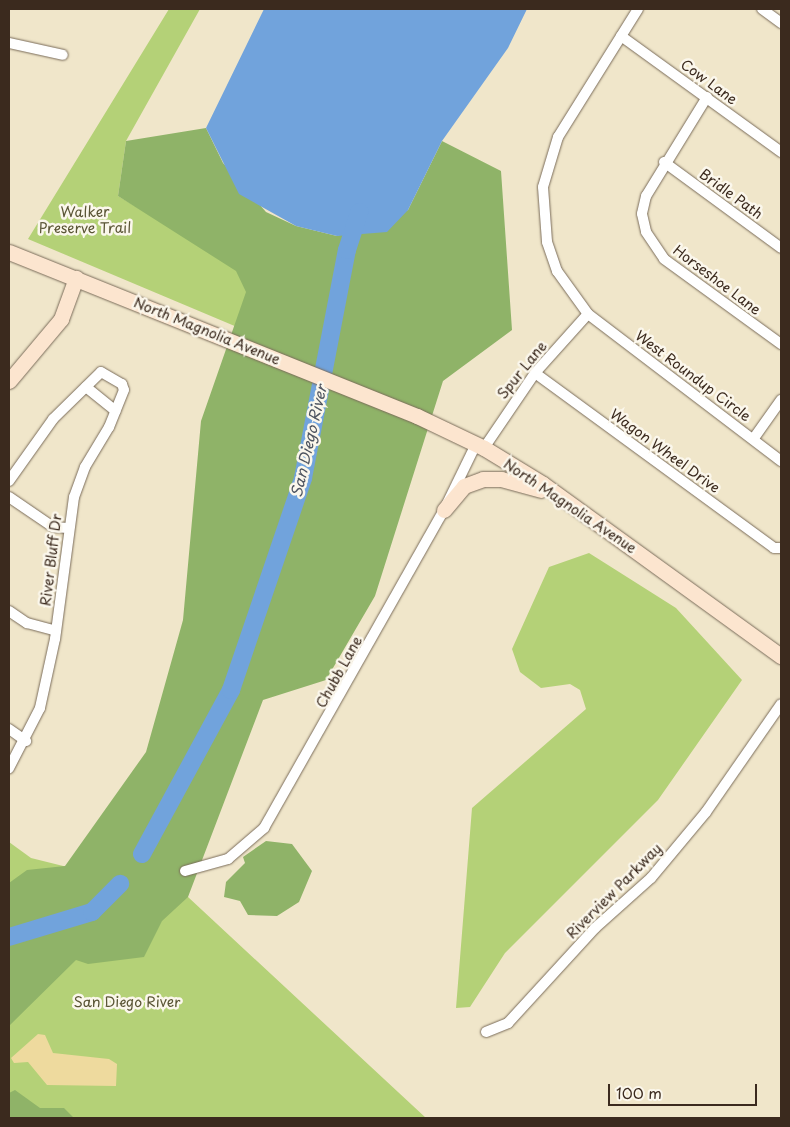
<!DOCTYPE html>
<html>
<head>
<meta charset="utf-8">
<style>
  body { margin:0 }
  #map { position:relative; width:790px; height:1127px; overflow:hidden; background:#f0e6ca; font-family:"Playpen Sans",sans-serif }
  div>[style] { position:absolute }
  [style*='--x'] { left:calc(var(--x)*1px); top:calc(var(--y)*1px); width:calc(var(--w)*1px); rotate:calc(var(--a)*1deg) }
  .green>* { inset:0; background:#b4d177 }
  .forest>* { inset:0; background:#8fb368 }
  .sand>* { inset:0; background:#eeda9e }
  .water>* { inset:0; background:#71a3dc }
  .river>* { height:18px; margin:-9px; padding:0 9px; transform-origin:9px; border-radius:9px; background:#71a3dc }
  .roads { filter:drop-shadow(0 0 1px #7a6c5a) drop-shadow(0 0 1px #7a6c5a) }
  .street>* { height:10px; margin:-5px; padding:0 5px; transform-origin:5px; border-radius:5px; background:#fff }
  .secondary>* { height:15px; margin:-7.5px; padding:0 7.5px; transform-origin:7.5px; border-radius:7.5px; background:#fce5cf }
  span { translate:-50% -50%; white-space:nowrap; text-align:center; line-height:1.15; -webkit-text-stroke:5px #fbf7ec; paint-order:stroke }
  .street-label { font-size:14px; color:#3b2a1e }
  .park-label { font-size:14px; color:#595434 }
  .water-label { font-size:15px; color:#4e5460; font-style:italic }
  .frame { position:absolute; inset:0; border:10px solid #3b2a1e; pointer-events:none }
  .scale { position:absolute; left:608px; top:1084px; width:149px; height:22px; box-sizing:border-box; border:2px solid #3b2a1e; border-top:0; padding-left:6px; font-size:15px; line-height:18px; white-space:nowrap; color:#3b2a1e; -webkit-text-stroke:4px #fbf7ec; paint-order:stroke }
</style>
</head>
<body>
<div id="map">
  <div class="green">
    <i style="clip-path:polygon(169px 9px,200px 9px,126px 141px,118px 196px,244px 271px,256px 286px,237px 327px,28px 239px)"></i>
    <i style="clip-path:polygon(589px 553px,676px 608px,742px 680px,658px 800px,505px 953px,470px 1007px,456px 1008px,472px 808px,586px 709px,580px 690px,570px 684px,541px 688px,520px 672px,512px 649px,549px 567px)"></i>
    <i style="clip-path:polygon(9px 842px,31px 858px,188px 897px,426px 1118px,9px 1118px)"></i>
  </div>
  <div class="forest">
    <i style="clip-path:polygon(206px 128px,223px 163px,266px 212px,296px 226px,337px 236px,408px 210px,442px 141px,501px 171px,512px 330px,443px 381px,375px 596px,326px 680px,263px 700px,188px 897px,162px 921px,144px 957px,88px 964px,76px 960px,9px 1026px,9px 942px,43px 931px,39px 926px,9px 931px,9px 883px,27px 870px,65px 866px,146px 752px,183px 620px,201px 421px,246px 292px,236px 271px,118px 196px,126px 141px)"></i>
    <i style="clip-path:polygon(266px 841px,292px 844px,312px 871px,299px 902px,277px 916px,248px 915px,240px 901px,224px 897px,226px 882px,245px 863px,243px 857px)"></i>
    <i style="clip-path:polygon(15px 1090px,40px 1108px,64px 1108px,74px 1118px,9px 1118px,9px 1093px)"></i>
  </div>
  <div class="sand">
    <i style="clip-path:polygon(38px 1034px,45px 1035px,53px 1053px,109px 1059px,117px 1064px,116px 1086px,47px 1085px,28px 1062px,14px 1063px,11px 1058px)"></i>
  </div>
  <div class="water">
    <i style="clip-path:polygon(264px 9px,527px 9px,508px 48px,442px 141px,408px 210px,387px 232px,337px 236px,296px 226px,239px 194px,206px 128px)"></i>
  </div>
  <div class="river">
    <i style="--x:142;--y:854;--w:187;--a:-61.5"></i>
    <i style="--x:231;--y:690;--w:224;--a:-71.2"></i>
    <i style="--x:303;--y:478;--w:232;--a:-79.1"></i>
    <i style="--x:347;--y:250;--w:40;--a:-72"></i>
    <i style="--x:9;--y:937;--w:87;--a:-16.8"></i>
    <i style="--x:92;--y:912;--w:40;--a:-45"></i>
  </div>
  <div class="roads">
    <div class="street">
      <i style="--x:638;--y:9;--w:151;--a:122"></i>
      <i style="--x:558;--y:137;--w:52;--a:106.7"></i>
      <i style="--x:543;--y:187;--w:55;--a:85.8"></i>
      <i style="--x:547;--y:242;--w:31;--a:71"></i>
      <i style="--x:557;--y:271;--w:53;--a:54.2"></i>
      <i style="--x:588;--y:314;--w:243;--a:37.3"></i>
      <i style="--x:762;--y:9;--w:24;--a:36"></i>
      <i style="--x:621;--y:36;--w:198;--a:35.9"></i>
      <i style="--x:9;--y:43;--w:55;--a:12.5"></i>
      <i style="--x:707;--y:97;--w:116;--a:121.6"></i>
      <i style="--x:646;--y:196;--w:18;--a:103"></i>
      <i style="--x:642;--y:214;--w:18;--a:77"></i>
      <i style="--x:646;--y:232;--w:32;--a:56"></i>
      <i style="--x:664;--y:259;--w:145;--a:36"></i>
      <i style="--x:664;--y:162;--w:145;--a:36.3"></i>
      <i style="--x:535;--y:373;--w:296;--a:36.2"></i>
      <i style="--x:774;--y:548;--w:7;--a:0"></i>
      <i style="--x:86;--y:387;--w:38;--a:39"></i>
      <i style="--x:754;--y:438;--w:47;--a:-54.6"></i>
      <i style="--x:484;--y:448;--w:91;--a:-55.8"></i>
      <i style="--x:535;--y:373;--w:79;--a:-48.1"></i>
      <i style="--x:9;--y:481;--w:76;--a:-54.6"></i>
      <i style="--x:53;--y:419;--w:67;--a:-44.4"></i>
      <i style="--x:101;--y:372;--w:24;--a:30"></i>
      <i style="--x:122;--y:384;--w:6;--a:72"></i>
      <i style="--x:124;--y:390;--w:40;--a:112"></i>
      <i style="--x:109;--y:427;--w:47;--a:121"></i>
      <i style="--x:85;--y:467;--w:32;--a:110"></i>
      <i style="--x:74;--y:497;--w:143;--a:97.6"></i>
      <i style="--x:55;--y:639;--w:71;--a:102.3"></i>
      <i style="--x:40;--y:708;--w:68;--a:117.3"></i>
      <i style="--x:9;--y:497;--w:53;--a:34.3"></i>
      <i style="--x:53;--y:527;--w:15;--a:4"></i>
      <i style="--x:9;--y:611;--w:22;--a:34"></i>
      <i style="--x:27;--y:623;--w:30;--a:15"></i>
      <i style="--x:9;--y:729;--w:21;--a:35"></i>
      <i style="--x:185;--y:871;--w:45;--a:-15.6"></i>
      <i style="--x:228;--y:859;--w:48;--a:-40.7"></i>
      <i style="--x:264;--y:828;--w:365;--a:-60.5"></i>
      <i style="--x:444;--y:510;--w:73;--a:-64.1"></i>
      <i style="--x:486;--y:1032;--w:24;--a:-22"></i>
      <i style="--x:508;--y:1023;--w:129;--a:-47.5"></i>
      <i style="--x:595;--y:928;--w:75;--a:-41.8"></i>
      <i style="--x:651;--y:878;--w:86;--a:-50.2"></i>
      <i style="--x:706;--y:812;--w:131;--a:-55.2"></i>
    </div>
    <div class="secondary">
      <i style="--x:9;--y:252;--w:440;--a:21.9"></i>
      <i style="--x:417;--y:416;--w:74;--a:25.5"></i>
      <i style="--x:484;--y:448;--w:69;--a:31.4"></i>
      <i style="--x:543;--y:484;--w:294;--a:35.9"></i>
      <i style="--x:9;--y:381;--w:81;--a:-50"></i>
      <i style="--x:61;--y:319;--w:44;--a:-69.9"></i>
      <i style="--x:444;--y:510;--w:31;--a:-50"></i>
      <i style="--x:464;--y:486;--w:20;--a:-20"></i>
      <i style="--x:483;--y:479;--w:18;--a:0"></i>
      <i style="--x:501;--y:479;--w:41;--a:15.4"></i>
    </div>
  </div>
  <div class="street-label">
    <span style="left:709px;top:82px;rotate:36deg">Cow Lane</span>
    <span style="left:731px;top:194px;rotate:36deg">Bridle Path</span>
    <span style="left:717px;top:280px;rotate:37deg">Horseshoe Lane</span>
    <span style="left:207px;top:331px;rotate:22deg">North Magnolia Avenue</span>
    <span style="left:522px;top:370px;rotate:-51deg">Spur Lane</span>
    <span style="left:693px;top:376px;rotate:37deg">West Roundup Circle</span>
    <span style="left:665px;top:451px;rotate:36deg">Wagon Wheel Drive</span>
    <span style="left:570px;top:506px;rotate:34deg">North Magnolia Avenue</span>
    <span style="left:51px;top:560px;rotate:-83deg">River Bluff Dr</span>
    <span style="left:339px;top:672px;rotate:-61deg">Chubb Lane</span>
    <span style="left:614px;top:891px;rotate:-45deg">Riverview Parkway</span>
  </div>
  <div class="park-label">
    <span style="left:85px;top:220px">Walker<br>Preserve Trail</span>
    <span style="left:127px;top:1002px">San Diego River</span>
  </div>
  <div class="water-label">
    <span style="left:308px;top:441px;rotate:-77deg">San Diego River</span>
  </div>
  <div class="frame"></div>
  <div class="scale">100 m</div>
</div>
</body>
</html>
